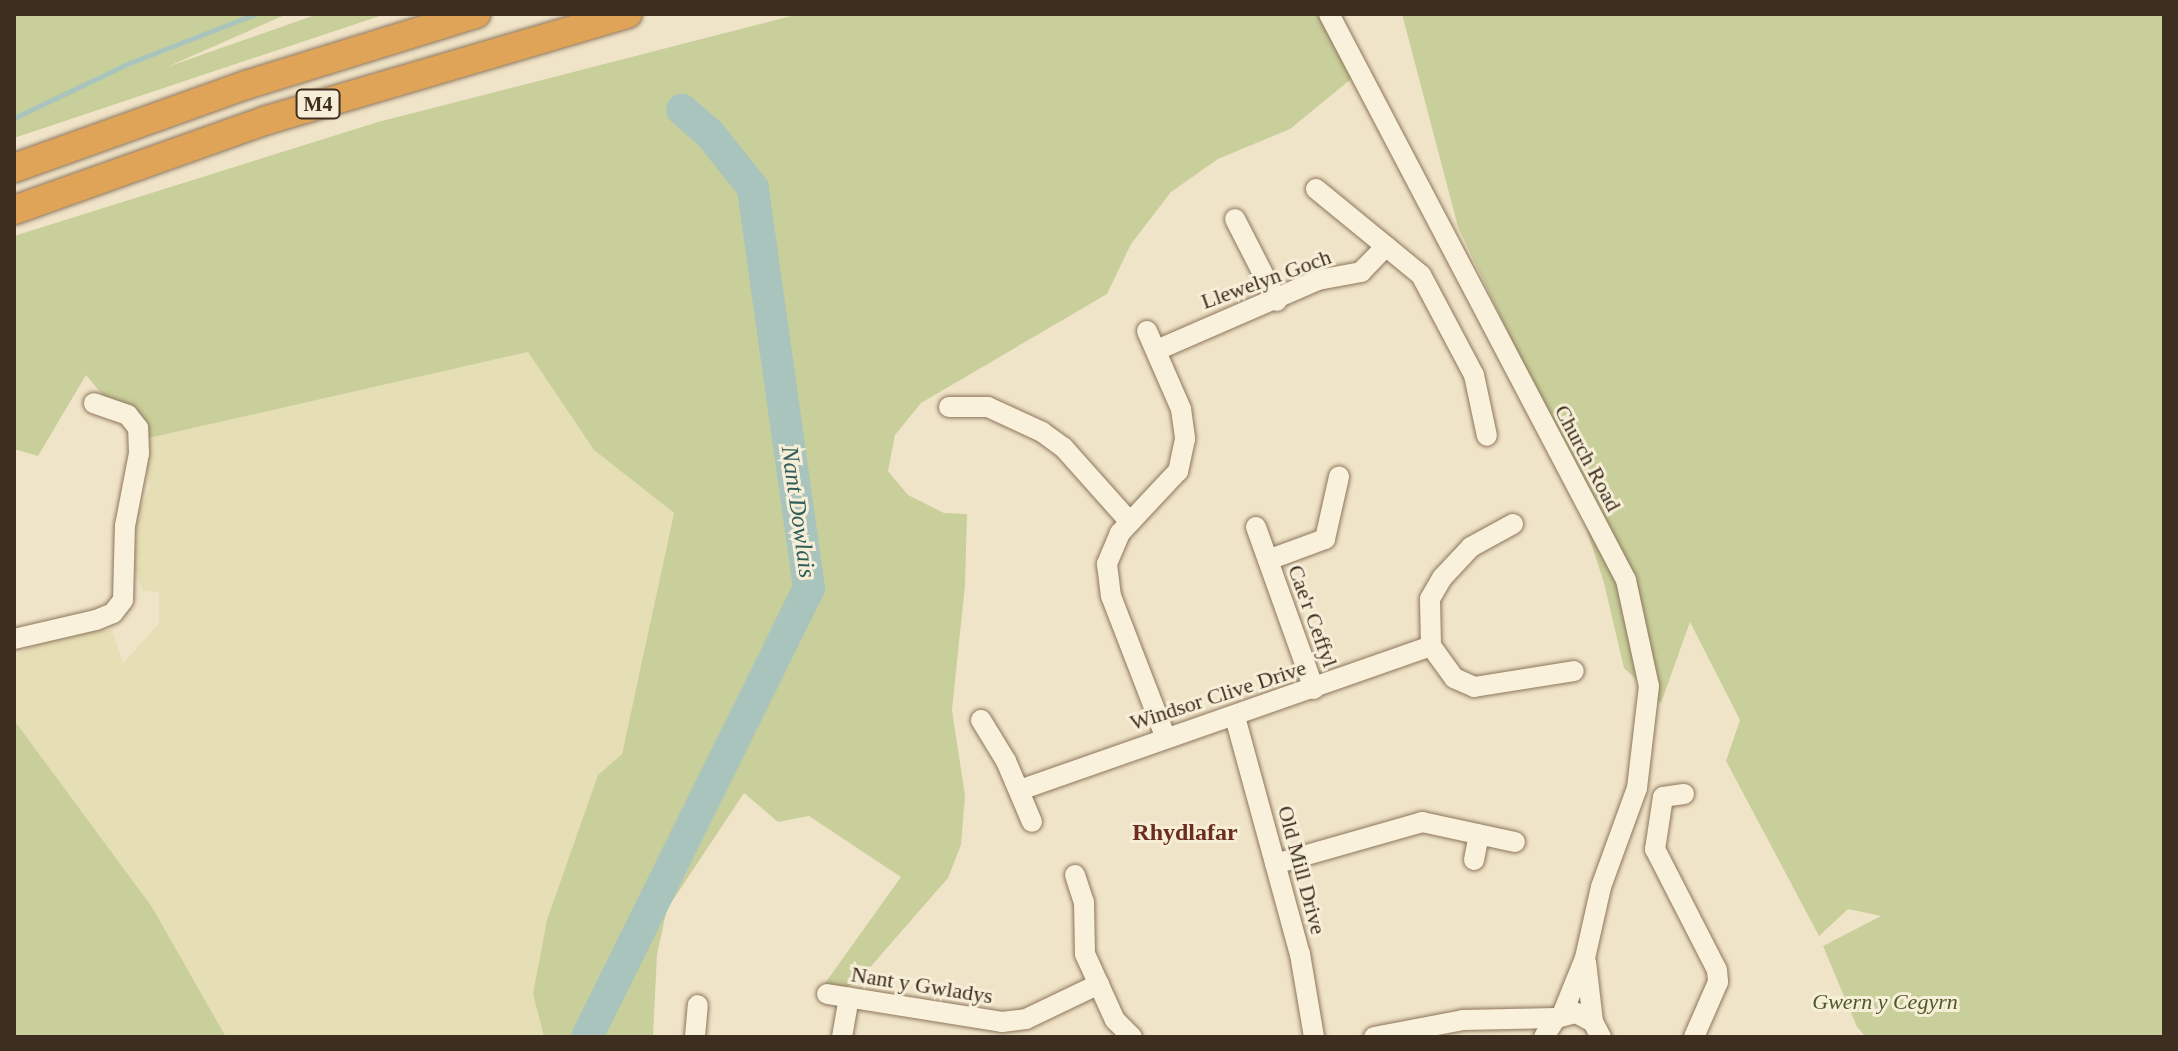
<!DOCTYPE html>
<html>
<head>
<meta charset="utf-8">
<style>
  body { margin:0 }
  #map { position:relative; width:2178px; height:1051px; overflow:hidden; background:#f0e4c8; font-family:Georgia,serif }
  div>[style] { position:absolute }
  [style*='--x'] { left:calc(var(--x)*1px); top:calc(var(--y)*1px); width:calc(var(--w)*1px); rotate:calc(var(--a)*1deg) }
  .farmland>* { inset:0; background:#e6deb5 }
  .green>* { inset:0; background:#c9cf9b }
  .stream>* { height:5px; margin:-2.5px; padding:0 2.5px; transform-origin:2.5px; border-radius:2.5px; background:#a9c4bc }
  .river>* { height:32px; margin:-16px; padding:0 16px; transform-origin:16px; border-radius:16px; background:#a9c4bc }
  .roads { filter:drop-shadow(0 0 2px #8d765c) drop-shadow(0 0 2px #8d765c) }
  .minor>* { height:20px; margin:-10px; padding:0 10px; transform-origin:10px; border-radius:10px; background:#faf1dc }
  .highway>* { height:28px; margin:-14px; padding:0 14px; transform-origin:14px; border-radius:14px; background:#e0a458 }
  span { translate:-50% -50%; white-space:nowrap; text-align:center; line-height:1.15; -webkit-text-stroke:6px #f7eed8; paint-order:stroke }
  .shield-label span { padding:2px 6px; background:#f7eed8; border:2px solid; border-radius:6px; -webkit-text-stroke-width:0 }
  .shield-label { font-size:20px; color:#3d2e20; font-weight:700 }
  .street-label { font-size:22px; color:#3d2e20 }
  .park-label { font-size:22px; color:#4d5a26; font-style:italic }
  .water-label { font-size:24px; color:#2f5d5a; font-style:italic }
  .neighbourhood-label { font-size:24px; color:#6b2e1e; font-weight:700 }
  .frame { position:absolute; inset:0; border:16px solid #3d2e20; pointer-events:none }
</style>
</head>
<body>
<div id="map">
  <div class="farmland">
    <i style="clip-path:polygon(528px 352px,594px 450px,674px 513px,622px 754px,598px 775px,533px 994px,544px 1037px,226px 1037px,152px 907px,14px 720px,14px 656px,66px 630px,112px 630px,123px 664px,159px 623px,159px 592px,143px 591px,132px 562px,134px 521px,150px 488px,140px 440px)"></i>
  </div>
  <div class="green">
    <i style="clip-path:polygon(14px 14px,287px 14px,167px 67px,318px 14px,386px 14px,14px 138px)"></i>
    <i style="clip-path:polygon(799px 14px,1322px 14px,1356px 75px,1290px 129px,1218px 159px,1171px 192px,1131px 244px,1107px 294px,921px 403px,895px 435px,888px 471px,908px 495px,944px 513px,967px 514px,965px 585px,952px 710px,965px 796px,961px 845px,948px 878px,866px 972px,837px 997px,823px 986px,901px 877px,809px 816px,778px 822px,744px 793px,667px 909px,657px 954px,653px 1037px,544px 1037px,533px 994px,547px 920px,598px 775px,622px 754px,674px 513px,594px 450px,528px 352px,140px 440px,86px 375px,38px 456px,14px 449px,14px 236px,378px 122px)"></i>
    <i style="clip-path:polygon(1402px 14px,2164px 14px,2164px 1037px,1866px 1037px,1857px 1027px,1823px 946px,1881px 916px,1848px 909px,1819px 936px,1726px 761px,1740px 720px,1690px 622px,1661px 703px,1624px 668px,1604px 583px,1555px 432px,1458px 227px)"></i>
    <i style="clip-path:polygon(14px 720px,152px 907px,226px 1037px,14px 1037px)"></i>
  </div>
  <div class="stream">
    <i style="--x:14;--y:118;--w:125;--a:-25.5"></i>
    <i style="--x:127;--y:64;--w:137;--a:-21.3"></i>
  </div>
  <div class="river">
    <i style="--x:587;--y:1037;--w:501;--a:-63.69"></i>
    <i style="--x:809;--y:588;--w:404;--a:-98"></i>
    <i style="--x:753;--y:188;--w:69;--a:-128.5"></i>
    <i style="--x:710;--y:134;--w:37;--a:-139"></i>
  </div>
  <div class="roads">
    <div class="minor">
      <i style="--x:1329;--y:14;--w:639;--a:62.31"></i>
      <i style="--x:1626;--y:580;--w:108;--a:77.8"></i>
      <i style="--x:1649;--y:686;--w:103;--a:96.7"></i>
      <i style="--x:1637;--y:788;--w:105;--a:110"></i>
      <i style="--x:1601;--y:887;--w:73;--a:102.7"></i>
      <i style="--x:1585;--y:958;--w:61;--a:112"></i>
      <i style="--x:1316;--y:189;--w:136;--a:39.3"></i>
      <i style="--x:1421;--y:275;--w:113;--a:62.1"></i>
      <i style="--x:1474;--y:375;--w:62;--a:78"></i>
      <i style="--x:1235;--y:219;--w:92;--a:62.9"></i>
      <i style="--x:1147;--y:331;--w:85;--a:66.4"></i>
      <i style="--x:1181;--y:409;--w:30;--a:82"></i>
      <i style="--x:1185;--y:439;--w:33;--a:102"></i>
      <i style="--x:1178;--y:471;--w:85;--a:133.1"></i>
      <i style="--x:1120;--y:533;--w:34;--a:113"></i>
      <i style="--x:1107;--y:564;--w:32;--a:83"></i>
      <i style="--x:1111;--y:596;--w:150;--a:68.9"></i>
      <i style="--x:1157;--y:350;--w:176;--a:-23.5"></i>
      <i style="--x:1318;--y:280;--w:44;--a:-10.5"></i>
      <i style="--x:1361;--y:272;--w:36;--a:-46"></i>
      <i style="--x:949;--y:407;--w:39;--a:0"></i>
      <i style="--x:988;--y:407;--w:60;--a:24.8"></i>
      <i style="--x:1042;--y:432;--w:27;--a:36"></i>
      <i style="--x:1064;--y:448;--w:99;--a:48.3"></i>
      <i style="--x:1513;--y:524;--w:48;--a:151.3"></i>
      <i style="--x:1471;--y:547;--w:42;--a:133.1"></i>
      <i style="--x:1442;--y:578;--w:24;--a:120"></i>
      <i style="--x:1430;--y:599;--w:47;--a:88.8"></i>
      <i style="--x:1431;--y:646;--w:39;--a:54"></i>
      <i style="--x:1454;--y:678;--w:22;--a:24"></i>
      <i style="--x:1474;--y:687;--w:101;--a:-9.1"></i>
      <i style="--x:1256;--y:527;--w:172;--a:70.3"></i>
      <i style="--x:1268;--y:560;--w:61;--a:-20.2"></i>
      <i style="--x:1325;--y:539;--w:64;--a:-77.3"></i>
      <i style="--x:14;--y:639;--w:84;--a:-13"></i>
      <i style="--x:96;--y:620;--w:18;--a:-22"></i>
      <i style="--x:113;--y:613;--w:16;--a:-52"></i>
      <i style="--x:123;--y:600;--w:74;--a:-88.5"></i>
      <i style="--x:125;--y:526;--w:74;--a:-79.1"></i>
      <i style="--x:139;--y:453;--w:25;--a:-92"></i>
      <i style="--x:138;--y:428;--w:16;--a:-128"></i>
      <i style="--x:128;--y:415;--w:36;--a:-161"></i>
      <i style="--x:1235;--y:717;--w:246;--a:74.7"></i>
      <i style="--x:1300;--y:954;--w:84;--a:80.4"></i>
      <i style="--x:981;--y:720;--w:48;--a:58.6"></i>
      <i style="--x:1006;--y:761;--w:66;--a:66.9"></i>
      <i style="--x:1020;--y:790;--w:435;--a:-19.3"></i>
      <i style="--x:1684;--y:794;--w:21;--a:172"></i>
      <i style="--x:1663;--y:797;--w:53;--a:98.7"></i>
      <i style="--x:1655;--y:849;--w:136;--a:62.9"></i>
      <i style="--x:1717;--y:970;--w:12;--a:85"></i>
      <i style="--x:1718;--y:982;--w:60;--a:113.6"></i>
      <i style="--x:1474;--y:860;--w:26;--a:-79"></i>
      <i style="--x:1275;--y:864;--w:153;--a:-15.9"></i>
      <i style="--x:1422;--y:822;--w:95;--a:12.1"></i>
      <i style="--x:1075;--y:875;--w:28;--a:72"></i>
      <i style="--x:1084;--y:902;--w:52;--a:88.9"></i>
      <i style="--x:1085;--y:954;--w:72;--a:65.6"></i>
      <i style="--x:1115;--y:1020;--w:24;--a:45"></i>
      <i style="--x:1586;--y:962;--w:60;--a:83.3"></i>
      <i style="--x:827;--y:994;--w:177;--a:9.1"></i>
      <i style="--x:1002;--y:1022;--w:24;--a:-7"></i>
      <i style="--x:1026;--y:1019;--w:81;--a:-25.6"></i>
      <i style="--x:695;--y:1037;--w:32;--a:-85"></i>
      <i style="--x:842;--y:1037;--w:40;--a:-80"></i>
      <i style="--x:1374;--y:1037;--w:91;--a:-10.8"></i>
      <i style="--x:1463;--y:1020;--w:93;--a:-1.2"></i>
      <i style="--x:1544;--y:1037;--w:22;--a:-58"></i>
      <i style="--x:1556;--y:1018;--w:21;--a:-14"></i>
      <i style="--x:1576;--y:1013;--w:19;--a:28"></i>
      <i style="--x:1593;--y:1022;--w:17;--a:62"></i>
    </div>
    <div class="highway">
      <i style="--x:14;--y:168;--w:246;--a:-19.7"></i>
      <i style="--x:246;--y:85;--w:241;--a:-17.2"></i>
      <i style="--x:14;--y:210;--w:269;--a:-19.6"></i>
      <i style="--x:267;--y:120;--w:376;--a:-16.4"></i>
    </div>
  </div>
  <div class="shield-label">
    <span style="left:318px;top:104px">M4</span>
  </div>
  <div class="street-label">
    <span style="left:1266px;top:279px;rotate:-20deg">Llewelyn Goch</span>
    <span style="left:1588px;top:458px;rotate:62deg">Church Road</span>
    <span style="left:1313px;top:616px;rotate:70deg">Cae'r Ceffyl</span>
    <span style="left:1218px;top:695px;rotate:-18deg">Windsor Clive Drive</span>
    <span style="left:1302px;top:870px;rotate:75deg">Old Mill Drive</span>
    <span style="left:922px;top:985px;rotate:9deg">Nant y Gwladys</span>
  </div>
  <div class="park-label">
    <span style="left:1885px;top:1002px">Gwern y Cegyrn</span>
  </div>
  <div class="water-label">
    <span style="left:798px;top:512px;rotate:82deg">Nant Dowlais</span>
  </div>
  <div class="neighbourhood-label">
    <span style="left:1185px;top:833px">Rhydlafar</span>
  </div>
  <div class="frame"></div>
</div>
</body>
</html>
